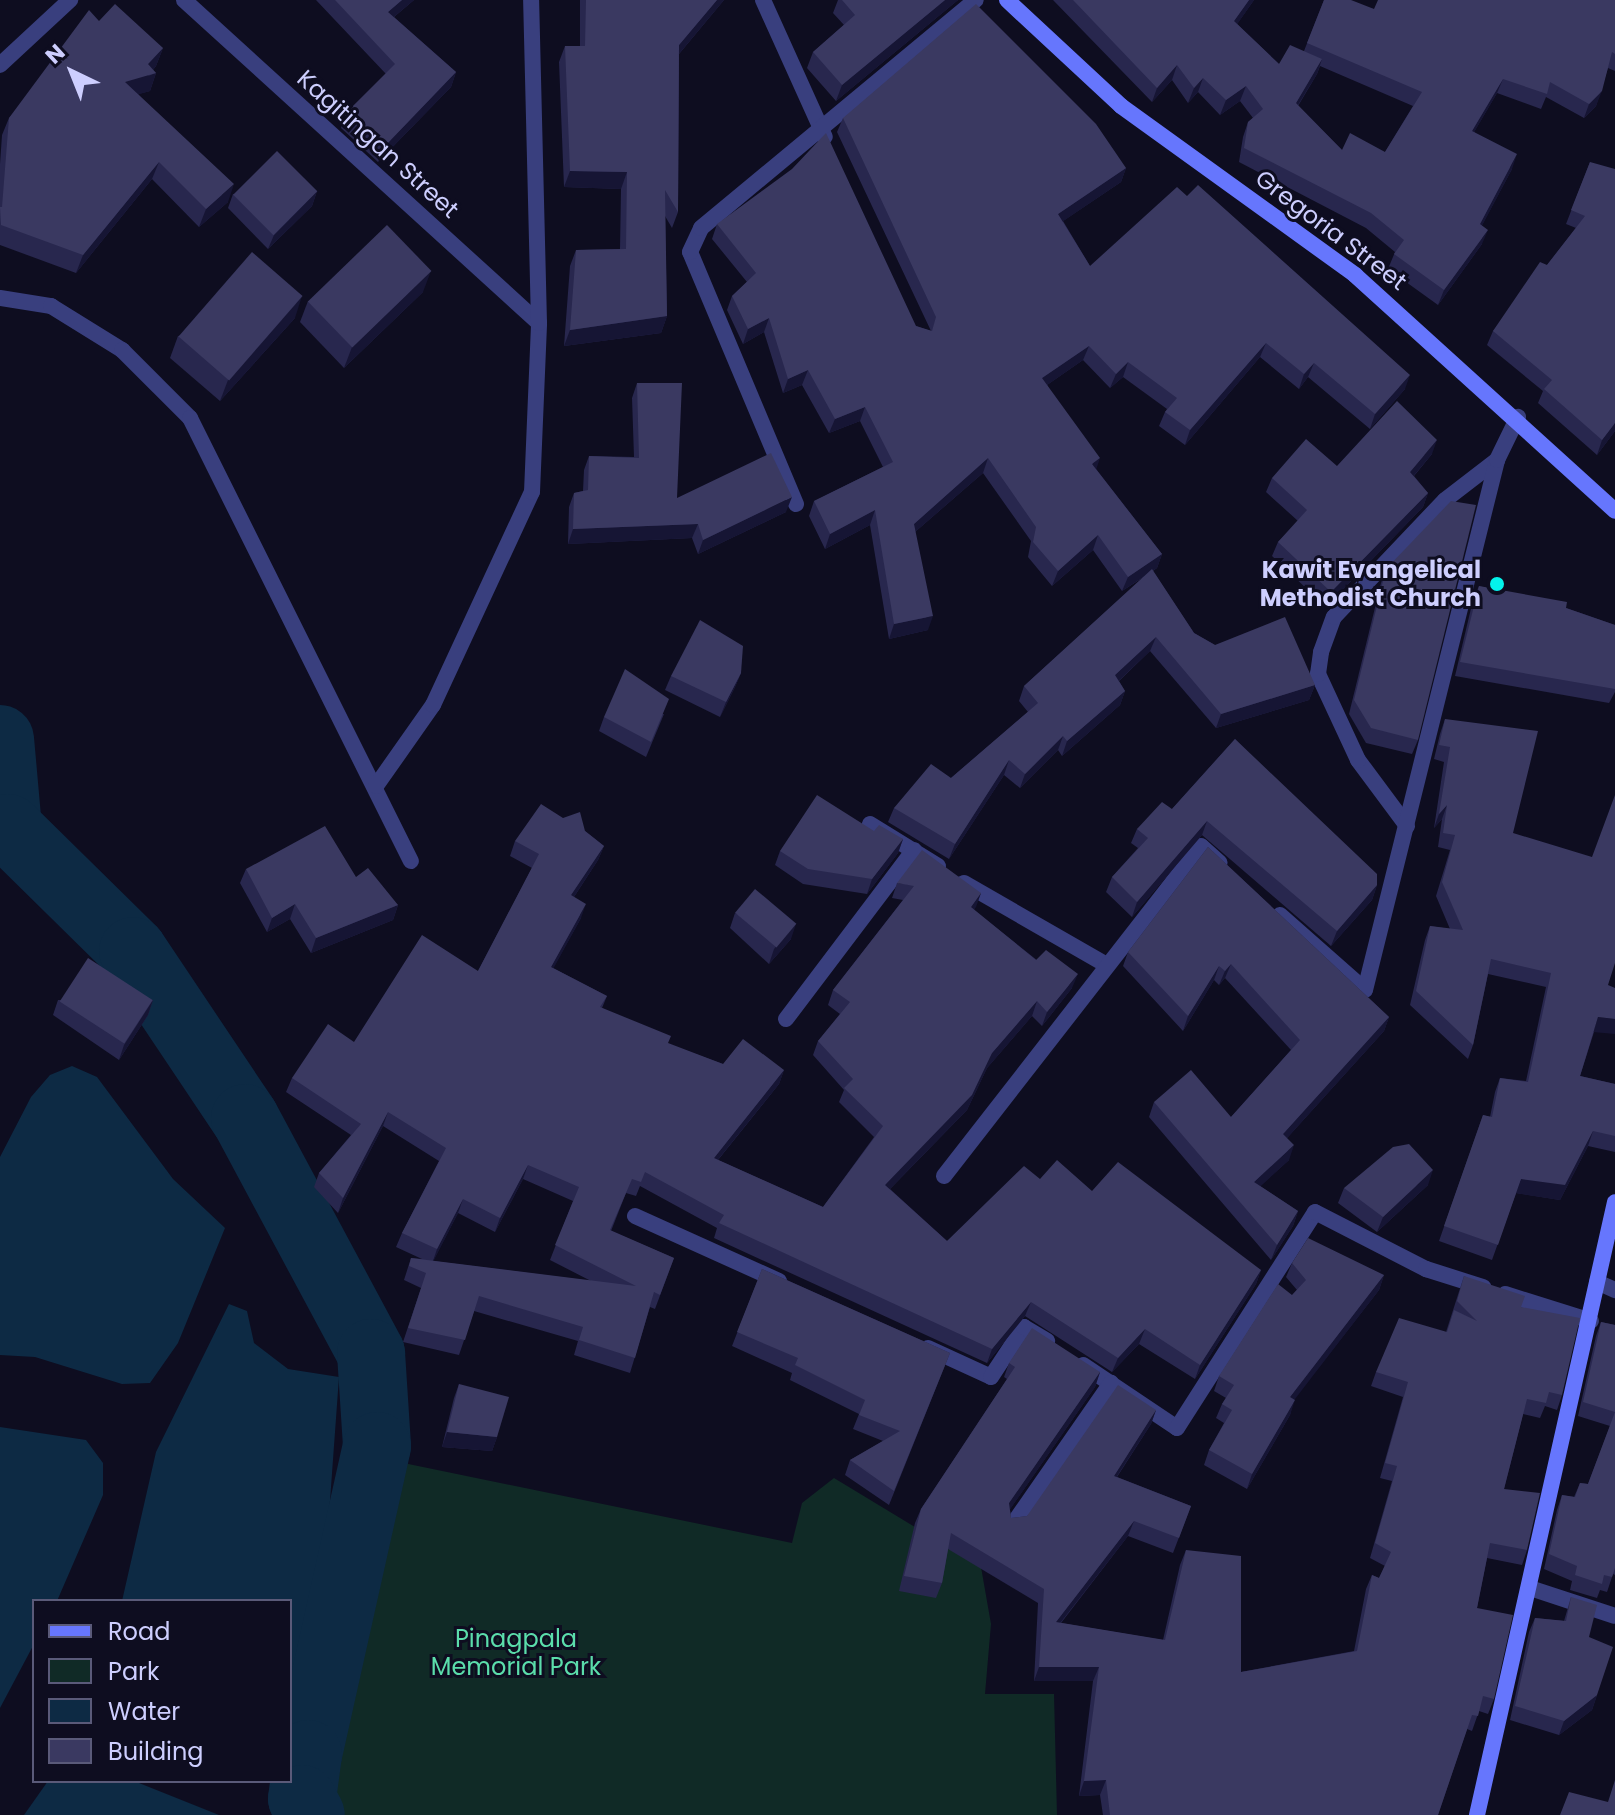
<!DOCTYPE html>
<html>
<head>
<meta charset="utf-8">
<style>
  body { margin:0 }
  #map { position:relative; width:1615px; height:1815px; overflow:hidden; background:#0e0d20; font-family:Poppins,sans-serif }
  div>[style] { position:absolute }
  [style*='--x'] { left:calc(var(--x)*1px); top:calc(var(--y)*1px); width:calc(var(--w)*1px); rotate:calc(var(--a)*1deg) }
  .green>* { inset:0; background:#102a26 }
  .water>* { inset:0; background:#0d2a44 }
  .river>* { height:68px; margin:-34px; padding:0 34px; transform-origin:34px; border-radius:34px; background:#0d2a44 }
  .street>* { height:16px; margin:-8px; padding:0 8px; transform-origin:8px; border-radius:8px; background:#393f7e }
  .secondary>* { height:16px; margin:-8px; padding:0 8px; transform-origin:8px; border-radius:8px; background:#6676fd }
  .wall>* { inset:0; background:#28274e }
  .shaded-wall>* { inset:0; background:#161534 }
  .building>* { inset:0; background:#3a3961; transform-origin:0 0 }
  .dots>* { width:22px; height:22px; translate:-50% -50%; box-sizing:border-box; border:4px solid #0e0d20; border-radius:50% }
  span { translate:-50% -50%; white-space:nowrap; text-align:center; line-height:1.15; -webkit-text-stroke:6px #0e0d20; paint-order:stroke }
  .street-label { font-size:24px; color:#cdcefe }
  .poi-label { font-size:24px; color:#cdcefe; font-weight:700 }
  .right { translate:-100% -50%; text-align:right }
  .park-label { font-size:24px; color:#5bddab }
  .legend { position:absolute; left:32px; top:1599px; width:260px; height:184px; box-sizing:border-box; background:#0e0d20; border:2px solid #5a5a79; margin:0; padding:10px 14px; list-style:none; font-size:24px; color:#cdcefe }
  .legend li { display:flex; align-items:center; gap:16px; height:40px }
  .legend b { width:40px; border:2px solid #5a5a79 }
  .north { position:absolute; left:32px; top:32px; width:80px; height:80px; -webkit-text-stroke:6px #0e0d20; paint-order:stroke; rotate:317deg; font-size:22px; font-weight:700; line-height:32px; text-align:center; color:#cdcefe }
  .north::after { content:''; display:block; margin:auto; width:28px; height:36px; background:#cdcefe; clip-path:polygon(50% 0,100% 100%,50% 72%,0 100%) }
</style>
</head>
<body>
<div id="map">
  <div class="green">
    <i style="clip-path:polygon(389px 1460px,792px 1543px,802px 1503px,834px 1478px,981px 1567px,991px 1624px,985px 1694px,1054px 1694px,1057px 1815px,329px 1815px,317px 1803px)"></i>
  </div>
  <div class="water">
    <i style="clip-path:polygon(72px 1066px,97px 1077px,173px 1179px,225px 1228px,178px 1343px,150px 1383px,122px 1384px,35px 1357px,0 1355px,0 1157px,31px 1097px,50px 1075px)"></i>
    <i style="clip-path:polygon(229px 1304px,247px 1311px,254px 1343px,288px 1369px,339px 1377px,322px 1611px,290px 1701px,290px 1601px,122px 1601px,156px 1452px)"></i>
    <i style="clip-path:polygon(0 1427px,86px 1440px,103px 1463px,103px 1495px,57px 1601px,34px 1601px,34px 1644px,0 1708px)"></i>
    <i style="clip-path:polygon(48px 1781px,134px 1781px,219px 1815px,24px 1815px)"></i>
  </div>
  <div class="river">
    <i style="--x:0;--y:739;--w:89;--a:84.9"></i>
    <i style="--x:8;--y:828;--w:175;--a:44.5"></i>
    <i style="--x:133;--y:951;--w:201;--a:56.2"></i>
    <i style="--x:245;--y:1118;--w:267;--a:61.8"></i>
    <i style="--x:371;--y:1353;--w:93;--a:86.3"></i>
    <i style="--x:377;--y:1446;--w:316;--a:102.6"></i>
    <i style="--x:308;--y:1754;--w:45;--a:97.6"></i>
    <i style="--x:302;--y:1799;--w:18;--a:61"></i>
  </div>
  <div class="street">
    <i style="--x:184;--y:0;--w:480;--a:42.3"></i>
    <i style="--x:763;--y:0;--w:150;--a:65.7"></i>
    <i style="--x:0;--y:65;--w:96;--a:-42.9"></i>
    <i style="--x:0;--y:298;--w:52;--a:8.9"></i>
    <i style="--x:51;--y:306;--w:84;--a:31.8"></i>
    <i style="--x:122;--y:350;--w:96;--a:45"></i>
    <i style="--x:190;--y:418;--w:495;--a:63.5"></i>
    <i style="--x:796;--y:504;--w:273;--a:-112.8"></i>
    <i style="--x:690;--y:252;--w:26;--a:-65"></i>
    <i style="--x:701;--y:228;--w:357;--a:-39.7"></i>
    <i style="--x:376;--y:786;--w:99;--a:-54.9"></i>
    <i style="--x:433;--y:705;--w:235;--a:-65.1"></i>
    <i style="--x:532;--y:492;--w:169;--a:-87.6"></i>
    <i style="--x:539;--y:323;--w:323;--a:-91.4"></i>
    <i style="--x:870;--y:824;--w:80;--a:31.7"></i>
    <i style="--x:1407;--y:826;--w:82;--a:-126.6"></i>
    <i style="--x:1358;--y:760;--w:95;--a:-114.9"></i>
    <i style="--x:1318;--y:674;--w:22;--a:-82"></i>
    <i style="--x:1321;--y:652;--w:37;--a:-70"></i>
    <i style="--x:1334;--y:617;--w:161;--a:-46.5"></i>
    <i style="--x:1445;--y:500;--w:66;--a:-37.6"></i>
    <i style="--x:964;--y:883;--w:163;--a:29.9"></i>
    <i style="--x:1280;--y:915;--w:113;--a:41.4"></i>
    <i style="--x:1365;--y:990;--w:546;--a:-76.01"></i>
    <i style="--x:1497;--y:460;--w:48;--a:-64"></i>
    <i style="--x:786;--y:1019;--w:212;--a:-52.9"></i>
    <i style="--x:944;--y:1176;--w:418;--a:-52.1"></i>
    <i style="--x:1201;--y:846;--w:25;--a:42"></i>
    <i style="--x:635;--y:1216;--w:158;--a:24.3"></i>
    <i style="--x:1597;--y:1282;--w:20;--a:24"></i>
    <i style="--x:1505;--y:1294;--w:90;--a:17.4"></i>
    <i style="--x:928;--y:1348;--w:69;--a:24.7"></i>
    <i style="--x:991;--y:1377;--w:60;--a:-56.6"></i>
    <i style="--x:1024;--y:1327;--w:27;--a:31"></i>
    <i style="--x:1083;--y:1365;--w:113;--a:33.8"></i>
    <i style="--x:1177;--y:1428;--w:256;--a:-57.4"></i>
    <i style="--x:1315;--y:1212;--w:125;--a:27.2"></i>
    <i style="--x:1426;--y:1269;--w:60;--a:17.5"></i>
    <i style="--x:1013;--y:1524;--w:172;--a:-55.2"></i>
    <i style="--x:1530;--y:1588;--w:89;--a:18.2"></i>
  </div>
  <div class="secondary">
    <i style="--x:1007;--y:0;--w:156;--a:42.9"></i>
    <i style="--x:1121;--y:106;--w:289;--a:35.8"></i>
    <i style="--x:1355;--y:275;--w:351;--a:42.2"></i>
    <i style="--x:1477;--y:1815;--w:628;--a:-77.31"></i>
  </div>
  <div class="wall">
    <i style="clip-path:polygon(316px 0,414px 0,394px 17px,456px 72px,451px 87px,378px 162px,341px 128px,346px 113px,386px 74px)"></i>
    <i style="clip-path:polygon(580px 0,724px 0,679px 54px,678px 212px,672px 228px,665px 216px,667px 316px,661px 333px,564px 346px,570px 266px,576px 250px,620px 249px,621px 189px,564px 187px,559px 62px,565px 46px,580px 46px)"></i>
    <i style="clip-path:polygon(838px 0,958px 0,836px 101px,807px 68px,813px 52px,844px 25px,833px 13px)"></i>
    <i style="clip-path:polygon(evenodd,1053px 0,1254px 0,1237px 24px,1279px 64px,1304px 51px,1324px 0,1374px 9px,1615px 0,1615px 71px,1608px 68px,1596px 106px,1584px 118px,1546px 97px,1541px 109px,1497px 93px,1474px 132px,1512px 169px,1482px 225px,1482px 244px,1438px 305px,1388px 269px,1395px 252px,1366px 228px,1239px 162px,1243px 137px,1248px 122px,1253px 118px,1240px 101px,1220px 115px,1198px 92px,1188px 103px,1172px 80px,1152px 102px,1053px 0,1320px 66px,1413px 106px,1385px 152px,1342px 150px,1298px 106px,1317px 74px,1320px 66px)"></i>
    <i style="clip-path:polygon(99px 21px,163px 48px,156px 66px,153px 70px,156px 73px,150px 91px,138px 94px,228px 202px,199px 227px,152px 179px,76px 273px,0 245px,0 164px,2px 135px,9px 118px)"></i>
    <i style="clip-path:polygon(843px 118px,1126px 168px,1121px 182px,1063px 221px,1090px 266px,1405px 389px,1370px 429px,1308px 377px,1299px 389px,1260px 357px,1185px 445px,1159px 426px,1165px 412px,1167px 409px,1123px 377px,1110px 388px,1083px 360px,1047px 385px,1096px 469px,1162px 554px,1157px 568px,1153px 571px,1194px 633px,1215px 645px,1315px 685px,1309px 700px,1216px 728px,1150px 651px,1119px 681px,1125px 691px,1120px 705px,1062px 756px,1058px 750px,1020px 788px,1004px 775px,949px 859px,888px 822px,894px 808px,951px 778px,1028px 712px,1019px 701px,1024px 686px,1144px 577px,1122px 591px,1093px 550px,1052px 586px,1028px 557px,1031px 541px,983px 473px,915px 532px,928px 630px,889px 639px,870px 525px,825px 549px,809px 516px,814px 501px,883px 467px,860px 421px,829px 433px,802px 385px,783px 393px,764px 332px,743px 344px,727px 310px,732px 296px,747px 282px,712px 239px,717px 224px,916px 326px,931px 331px,837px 132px)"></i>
    <i style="clip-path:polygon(1590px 162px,1615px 431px,1597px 455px,1538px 403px,1543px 391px,1487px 345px,1493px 331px,1547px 265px,1576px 228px,1566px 224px)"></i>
    <i style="clip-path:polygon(317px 191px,312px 206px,268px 249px,228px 208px,233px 194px)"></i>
    <i style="clip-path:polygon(423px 292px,344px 368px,300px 322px,308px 301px)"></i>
    <i style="clip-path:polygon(295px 318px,220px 401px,170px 358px,178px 336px)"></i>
    <i style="clip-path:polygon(637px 383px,677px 498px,786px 512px,698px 554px,692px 538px,568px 544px,569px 507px,574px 493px,583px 491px,584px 470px,589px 456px,634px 457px,632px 398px)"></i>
    <i style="clip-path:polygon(1432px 454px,1414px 476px,1428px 493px,1423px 507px,1326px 607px,1272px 556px,1278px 542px,1298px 521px,1266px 492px,1272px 478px,1337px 466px)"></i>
    <i style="clip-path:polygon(1386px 569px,1418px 740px,1412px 754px,1366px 743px,1349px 714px,1381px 583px)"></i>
    <i style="clip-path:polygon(1479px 586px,1566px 608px,1615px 625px,1615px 692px,1609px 703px,1455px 676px,1473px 600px)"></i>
    <i style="clip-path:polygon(741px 673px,735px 687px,720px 717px,665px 690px,671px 676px)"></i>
    <i style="clip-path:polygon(664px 714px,646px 757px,599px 731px,604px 717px)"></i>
    <i style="clip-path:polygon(1445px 719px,1513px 833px,1594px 1032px,1580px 1076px,1615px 1084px,1615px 1152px,1588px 1146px,1560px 1200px,1516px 1193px,1492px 1260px,1439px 1241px,1483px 1115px,1490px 1117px,1495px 1092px,1500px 1078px,1526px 1081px,1546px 987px,1488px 974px,1473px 1045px,1468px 1059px,1410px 1005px,1425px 940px,1430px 926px,1450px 929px,1436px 896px,1450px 850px,1438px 847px,1442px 819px,1434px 828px,1444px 762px,1434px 759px,1440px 734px)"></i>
    <i style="clip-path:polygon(1235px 739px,1377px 885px,1372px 900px,1331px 946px,1202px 835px,1132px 917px,1106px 892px,1112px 877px,1138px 848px,1131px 843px,1137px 829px,1172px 809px)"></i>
    <i style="clip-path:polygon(evenodd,585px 831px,604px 846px,598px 860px,574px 897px,581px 918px,553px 968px,607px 996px,602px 1008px,668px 1044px,723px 1064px,784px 1070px,779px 1084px,718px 1160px,823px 1207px,874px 1137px,839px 1102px,844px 1090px,813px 1055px,818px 1041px,840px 1014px,828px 1005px,833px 990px,903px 900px,892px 898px,897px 883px,981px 893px,974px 910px,1072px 988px,1042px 1026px,1032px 1016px,987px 1068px,967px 1110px,890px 1189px,947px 1241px,1040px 1179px,1092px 1191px,1261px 1270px,1256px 1284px,1195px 1379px,1139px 1344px,1112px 1372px,1025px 1316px,987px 1363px,714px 1238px,717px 1228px,640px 1186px,636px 1196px,626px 1193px,611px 1231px,674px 1258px,655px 1309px,650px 1307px,630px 1373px,574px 1355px,578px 1341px,474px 1311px,459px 1355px,403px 1342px,421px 1288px,404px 1280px,411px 1258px,422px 1259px,396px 1247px,402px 1233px,439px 1161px,383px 1126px,338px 1213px,314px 1187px,319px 1173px,351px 1135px,286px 1092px,292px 1078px,478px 971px,532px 868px,510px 856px,515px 841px,585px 831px,523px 1179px,573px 1201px,550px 1260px,591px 1281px,433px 1261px,458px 1213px,495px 1232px,523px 1179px)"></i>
    <i style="clip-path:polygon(874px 831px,903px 839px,898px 853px,867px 894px,803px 884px,775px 865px,780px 851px)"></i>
    <i style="clip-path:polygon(1208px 847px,1389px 1017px,1384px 1031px,1287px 1138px,1289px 1160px,1260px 1186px,1298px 1211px,1293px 1226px,1271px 1260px,1149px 1117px,1154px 1102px,1231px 1117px,1291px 1050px,1225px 978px,1219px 985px,1214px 980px,1183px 1031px,1123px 966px,1128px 952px)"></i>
    <i style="clip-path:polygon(246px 869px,356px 877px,398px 905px,393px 920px,311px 953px,290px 919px,267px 932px,240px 883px)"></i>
    <i style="clip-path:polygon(735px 913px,791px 939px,769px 964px,730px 928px)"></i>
    <i style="clip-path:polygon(58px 1000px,153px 1000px,148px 1015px,119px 1060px,53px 1015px)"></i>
    <i style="clip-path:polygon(1428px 1185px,1377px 1232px,1338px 1203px,1344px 1188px)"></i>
    <i style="clip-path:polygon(1292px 1263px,1384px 1275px,1379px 1290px,1294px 1399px,1290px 1415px,1247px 1489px,1204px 1465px,1209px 1450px,1224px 1423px,1216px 1418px,1222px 1404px,1226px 1398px,1214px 1391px,1219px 1376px,1297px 1290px,1286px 1277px)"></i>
    <i style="clip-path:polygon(762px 1269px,950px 1353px,889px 1505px,845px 1475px,850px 1460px,883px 1441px,853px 1429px,859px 1414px,790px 1380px,792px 1373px,732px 1346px)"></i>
    <i style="clip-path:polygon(1464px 1276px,1521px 1307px,1562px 1395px,1557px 1410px,1545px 1406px,1540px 1418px,1523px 1414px,1504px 1489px,1527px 1550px,1522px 1565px,1487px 1558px,1477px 1608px,1494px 1699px,1488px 1714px,1479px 1711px,1472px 1731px,1467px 1729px,1438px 1815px,1103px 1815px,1100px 1795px,1079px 1796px,1093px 1681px,1034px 1681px,1038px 1603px,948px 1549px,942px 1583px,936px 1598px,899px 1591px,915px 1523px,921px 1509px,1007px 1379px,1004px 1377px,1009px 1363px,1100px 1372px,1095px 1387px,1010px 1509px,1011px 1518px,1027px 1516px,1156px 1410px,1151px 1424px,1117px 1477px,1191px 1506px,1173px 1553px,1128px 1536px,1061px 1623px,1163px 1640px,1180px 1565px,1186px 1550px,1241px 1672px,1354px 1651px,1366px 1589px,1372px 1575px,1379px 1578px,1385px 1566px,1370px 1558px,1392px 1481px,1380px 1478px,1403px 1397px,1371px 1386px,1376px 1372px,1446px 1332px)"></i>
    <i style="clip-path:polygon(1601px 1322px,1615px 1325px,1615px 1575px,1613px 1574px,1607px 1592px,1600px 1590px,1597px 1598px,1570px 1590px,1572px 1581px,1544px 1569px,1557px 1510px,1562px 1495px,1574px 1497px,1580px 1483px,1588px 1484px,1610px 1426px,1578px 1416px,1596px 1336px)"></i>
    <i style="clip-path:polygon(459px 1384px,497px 1437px,492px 1451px,442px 1447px,454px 1398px)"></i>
    <i style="clip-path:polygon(1571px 1597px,1589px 1637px,1597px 1695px,1592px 1710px,1559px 1735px,1510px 1720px,1529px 1632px,1535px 1618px,1564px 1621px)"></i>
  </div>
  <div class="shaded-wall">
    <i style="clip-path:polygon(402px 0,414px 0,383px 26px,388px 12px)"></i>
    <i style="clip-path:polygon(717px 0,724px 0,673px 61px,679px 45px)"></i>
    <i style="clip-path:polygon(945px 0,958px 0,836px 101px,842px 85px)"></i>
    <i style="clip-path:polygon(1249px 0,1254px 0,1229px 36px,1234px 21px)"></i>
    <i style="clip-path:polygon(163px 48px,156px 66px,148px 76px,156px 73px,150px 91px,119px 100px,125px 82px,148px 64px)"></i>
    <i style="clip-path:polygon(1322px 59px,1317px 74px,1290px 118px,1296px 103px)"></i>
    <i style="clip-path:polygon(1177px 65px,1172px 80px,1152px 102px,1157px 88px)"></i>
    <i style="clip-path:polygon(456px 72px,451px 87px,378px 162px,384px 147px)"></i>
    <i style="clip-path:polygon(1203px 78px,1198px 92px,1188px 103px,1194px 88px)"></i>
    <i style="clip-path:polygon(1503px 79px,1497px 93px,1466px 146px,1472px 131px)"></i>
    <i style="clip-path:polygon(1246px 86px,1240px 101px,1220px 115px,1226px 100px)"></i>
    <i style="clip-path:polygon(1602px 91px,1596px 106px,1584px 118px,1589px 104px)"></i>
    <i style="clip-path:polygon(1517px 154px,1512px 169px,1475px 239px,1480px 224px)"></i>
    <i style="clip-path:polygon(159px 162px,152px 179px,76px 273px,83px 255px)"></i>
    <i style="clip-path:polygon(1126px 168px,1121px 182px,1053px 228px,1058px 214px)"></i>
    <i style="clip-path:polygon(570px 171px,627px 172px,621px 189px,564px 187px)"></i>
    <i style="clip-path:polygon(234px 184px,228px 202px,199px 227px,206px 209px)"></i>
    <i style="clip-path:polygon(317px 191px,312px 206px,268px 249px,274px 235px)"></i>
    <i style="clip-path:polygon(1488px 230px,1482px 244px,1438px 305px,1444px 290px)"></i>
    <i style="clip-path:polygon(431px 271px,423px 292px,344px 368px,352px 347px)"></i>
    <i style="clip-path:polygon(302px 296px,295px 318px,220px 401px,228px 380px)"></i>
    <i style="clip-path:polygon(667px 316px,661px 333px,564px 346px,570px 330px)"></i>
    <i style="clip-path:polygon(769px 318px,764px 332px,743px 344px,748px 329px)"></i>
    <i style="clip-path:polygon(1266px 343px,1260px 357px,1185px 445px,1190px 430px)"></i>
    <i style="clip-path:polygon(1089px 346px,1083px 360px,1037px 392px,1042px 378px)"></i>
    <i style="clip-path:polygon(1128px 362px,1123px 377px,1110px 388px,1116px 374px)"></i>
    <i style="clip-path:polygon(1314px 363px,1308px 377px,1299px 389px,1304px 374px)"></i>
    <i style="clip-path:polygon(808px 370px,802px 385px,783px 393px,788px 379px)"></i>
    <i style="clip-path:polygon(1410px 375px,1405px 389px,1370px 429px,1375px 414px)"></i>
    <i style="clip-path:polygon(865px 407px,860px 421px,829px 433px,835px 419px)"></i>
    <i style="clip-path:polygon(1615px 423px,1615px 431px,1597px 455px,1602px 440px)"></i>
    <i style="clip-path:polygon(1437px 440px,1432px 454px,1405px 486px,1410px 472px)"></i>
    <i style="clip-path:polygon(988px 458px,983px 473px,908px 538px,914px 524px)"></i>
    <i style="clip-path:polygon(1100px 458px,1095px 473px,1092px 464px)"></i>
    <i style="clip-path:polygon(1428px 493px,1423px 507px,1326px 607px,1331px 592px)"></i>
    <i style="clip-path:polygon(792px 497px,786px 512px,698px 554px,703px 540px)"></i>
    <i style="clip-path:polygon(875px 510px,870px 525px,825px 549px,830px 534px)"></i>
    <i style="clip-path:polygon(698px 524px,692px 538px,568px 544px,573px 529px)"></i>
    <i style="clip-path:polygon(1098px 535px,1093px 550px,1052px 586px,1058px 571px)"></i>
    <i style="clip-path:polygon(1162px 554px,1157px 568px,1122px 591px,1128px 577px)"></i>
    <i style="clip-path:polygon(933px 616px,928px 630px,889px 639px,894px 624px)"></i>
    <i style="clip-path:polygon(1156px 637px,1150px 651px,1110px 689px,1115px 675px)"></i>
    <i style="clip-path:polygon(741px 673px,735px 687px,720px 717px,726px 702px)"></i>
    <i style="clip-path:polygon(1315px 685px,1309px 700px,1216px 728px,1221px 714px)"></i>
    <i style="clip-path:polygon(1125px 691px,1120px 705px,1062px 756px,1067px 741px)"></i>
    <i style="clip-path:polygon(1063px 736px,1058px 750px,1020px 788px,1025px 774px)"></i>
    <i style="clip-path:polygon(1009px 760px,1004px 775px,949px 859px,955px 844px)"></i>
    <i style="clip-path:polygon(1447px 805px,1442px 819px,1434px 828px,1439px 814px)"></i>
    <i style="clip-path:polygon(1207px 821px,1202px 835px,1132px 917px,1137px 902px)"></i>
    <i style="clip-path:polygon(903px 839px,898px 853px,867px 894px,872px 879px)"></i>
    <i style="clip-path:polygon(604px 846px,598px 860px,566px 909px,571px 895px)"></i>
    <i style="clip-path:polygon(1377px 885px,1372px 900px,1331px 946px,1337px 931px)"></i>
    <i style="clip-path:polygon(981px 893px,976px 907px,965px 921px,971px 907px)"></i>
    <i style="clip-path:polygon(295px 904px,290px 919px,267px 932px,272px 918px)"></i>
    <i style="clip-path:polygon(586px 904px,581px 918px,546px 982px,551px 967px)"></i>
    <i style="clip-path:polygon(398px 905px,393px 920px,311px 953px,316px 938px)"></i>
    <i style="clip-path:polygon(796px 924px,791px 939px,769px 964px,774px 949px)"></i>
    <i style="clip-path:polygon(1231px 964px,1225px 978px,1219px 985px,1225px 971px)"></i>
    <i style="clip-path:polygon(1219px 966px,1214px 980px,1183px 1031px,1188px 1016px)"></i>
    <i style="clip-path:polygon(1078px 974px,1072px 988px,1042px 1026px,1047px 1012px)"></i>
    <i style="clip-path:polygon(153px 1000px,148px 1015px,119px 1060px,124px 1045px)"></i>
    <i style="clip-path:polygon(1037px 1001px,1032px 1016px,987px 1068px,967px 1110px,880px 1199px,885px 1185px,992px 1053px)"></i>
    <i style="clip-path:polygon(1389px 1017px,1384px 1031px,1278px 1148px,1283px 1134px)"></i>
    <i style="clip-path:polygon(1598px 1017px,1615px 1019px,1615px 1034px,1593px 1032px)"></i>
    <i style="clip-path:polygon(784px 1070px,779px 1084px,708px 1172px,714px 1158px)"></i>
    <i style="clip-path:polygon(388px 1112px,383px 1126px,338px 1213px,343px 1198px)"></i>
    <i style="clip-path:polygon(1593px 1131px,1588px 1146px,1560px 1200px,1515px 1193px,1521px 1179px)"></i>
    <i style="clip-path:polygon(1294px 1145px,1289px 1160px,1249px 1197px,1254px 1182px)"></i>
    <i style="clip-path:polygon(528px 1165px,523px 1179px,495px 1232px,500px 1218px)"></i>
    <i style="clip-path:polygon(1433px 1170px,1428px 1185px,1377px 1232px,1383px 1217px)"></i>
    <i style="clip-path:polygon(463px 1199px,458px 1213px,432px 1264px,437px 1249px)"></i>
    <i style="clip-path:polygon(1298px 1211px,1293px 1226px,1271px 1260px,1277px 1245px)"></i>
    <i style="clip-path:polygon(1261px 1270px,1256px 1284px,1195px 1379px,1200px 1365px)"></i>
    <i style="clip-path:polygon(1384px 1275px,1379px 1290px,1285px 1412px,1290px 1397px)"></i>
    <i style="clip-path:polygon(1031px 1302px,1025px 1316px,987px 1363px,992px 1349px)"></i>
    <i style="clip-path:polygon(1145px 1329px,1139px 1344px,1112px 1372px,1118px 1358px)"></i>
    <i style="clip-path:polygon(1100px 1372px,1095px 1387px,1004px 1518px,1009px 1503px)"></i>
    <i style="clip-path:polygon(1295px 1400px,1290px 1415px,1247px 1489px,1252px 1474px)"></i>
    <i style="clip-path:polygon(1156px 1410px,1151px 1424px,1108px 1490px,1114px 1476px)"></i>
    <i style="clip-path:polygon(447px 1432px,497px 1437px,492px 1451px,442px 1447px)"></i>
    <i style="clip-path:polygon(1134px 1521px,1128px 1536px,1050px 1636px,1056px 1622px)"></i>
    <i style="clip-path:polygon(1039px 1667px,1099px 1667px,1093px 1681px,1034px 1681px)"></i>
    <i style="clip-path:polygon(1597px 1695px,1592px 1710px,1559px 1735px,1564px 1721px)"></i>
    <i style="clip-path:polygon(1106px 1780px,1100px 1795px,1079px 1796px,1084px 1781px)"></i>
  </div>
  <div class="building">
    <i style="clip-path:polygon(335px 0,402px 0,388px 12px,456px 72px,384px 147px,346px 113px,395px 64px)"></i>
    <i style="clip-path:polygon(586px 0,717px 0,679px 45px,678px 212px,665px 190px,667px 316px,570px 330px,576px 250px,626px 249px,627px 172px,570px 171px,565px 46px,585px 46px)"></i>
    <i style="clip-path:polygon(842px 0,945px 0,842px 85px,813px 52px,855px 15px)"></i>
    <i style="clip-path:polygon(1073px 0,1249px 0,1234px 21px,1279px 64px,1290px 45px,1322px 59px,1296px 103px,1342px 150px,1350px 133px,1385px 152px,1422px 92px,1307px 43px,1324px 0,1351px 0,1374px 9px,1378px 0,1615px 0,1615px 54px,1612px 52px,1602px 91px,1589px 104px,1550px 82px,1547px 94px,1503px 79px,1472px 131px,1517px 154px,1480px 224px,1488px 230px,1444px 290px,1394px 254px,1404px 240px,1371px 213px,1244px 148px,1248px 122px,1263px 109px,1246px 86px,1226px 100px,1203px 78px,1194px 88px,1177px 65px,1157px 88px)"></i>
    <i style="clip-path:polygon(115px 4px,163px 48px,148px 64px,156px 73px,125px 82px,234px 184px,206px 209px,159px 162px,83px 255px,1px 225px,0 207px,2px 207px,9px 118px,89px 10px,99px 21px)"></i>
    <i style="clip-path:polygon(976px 4px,1096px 124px,1126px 168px,1058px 214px,1090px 266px,1177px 187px,1187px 196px,1198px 185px,1410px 375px,1375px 414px,1314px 363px,1304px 374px,1266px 343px,1190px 430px,1165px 412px,1177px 398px,1128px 362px,1116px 374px,1089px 346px,1042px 378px,1100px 458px,1092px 464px,1162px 554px,1128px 577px,1098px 535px,1058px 571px,1033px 542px,1036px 527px,988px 458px,914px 524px,933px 616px,894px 624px,875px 510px,830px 534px,814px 501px,893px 462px,865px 407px,835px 419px,808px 370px,788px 379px,769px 318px,748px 329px,732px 296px,756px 273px,717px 224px,792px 169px,826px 133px,916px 326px,932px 331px,936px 317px,843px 118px)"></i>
    <i style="left:277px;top:151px;width:57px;height:62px;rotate:45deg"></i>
    <i style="clip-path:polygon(1590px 162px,1615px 169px,1615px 423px,1602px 440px,1544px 389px,1552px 380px,1493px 331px,1540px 262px,1547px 265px,1585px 216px,1571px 210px)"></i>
    <i style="left:387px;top:225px;width:64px;height:110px;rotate:46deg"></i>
    <i style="left:252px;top:252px;width:67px;height:112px;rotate:41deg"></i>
    <i style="clip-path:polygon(637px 383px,682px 383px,677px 498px,771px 453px,792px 497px,703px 540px,698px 524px,573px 529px,574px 493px,588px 490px,589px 456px,639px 458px)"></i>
    <i style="clip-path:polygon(1397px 401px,1437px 440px,1410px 472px,1428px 493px,1331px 592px,1278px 542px,1307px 510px,1272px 478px,1306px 439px,1337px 466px)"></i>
    <i style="clip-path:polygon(1451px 501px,1476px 505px,1418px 740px,1371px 728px,1354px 700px,1386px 569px)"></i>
    <i style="clip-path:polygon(1152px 569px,1194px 633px,1215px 645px,1285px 617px,1315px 685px,1221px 714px,1156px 637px,1115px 675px,1125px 691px,1067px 741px,1063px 736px,1025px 774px,1009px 760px,955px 844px,894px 808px,931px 764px,951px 778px,1038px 703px,1024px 686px)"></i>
    <i style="clip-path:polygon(1479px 586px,1567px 602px,1566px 608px,1615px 625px,1615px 689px,1460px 662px)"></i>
    <i style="clip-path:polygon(700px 620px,743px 646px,741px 673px,726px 702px,671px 676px)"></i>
    <i style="clip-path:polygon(625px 669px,669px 699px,651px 742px,604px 717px)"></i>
    <i style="clip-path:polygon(1445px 719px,1538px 731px,1513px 833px,1592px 857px,1615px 795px,1615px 963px,1608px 985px,1615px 988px,1615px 1019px,1598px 1017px,1580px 1076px,1615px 1084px,1615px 1136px,1593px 1131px,1565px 1185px,1521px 1179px,1498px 1245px,1444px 1226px,1483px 1115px,1492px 1117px,1500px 1078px,1528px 1082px,1551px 973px,1491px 959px,1473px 1045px,1416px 991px,1430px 926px,1463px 930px,1442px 882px,1455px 835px,1443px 833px,1447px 805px,1439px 814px,1450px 747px,1439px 745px)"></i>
    <i style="clip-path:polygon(1235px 739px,1377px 874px,1377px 885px,1337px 931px,1207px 821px,1137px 902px,1112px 877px,1148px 838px,1137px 829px,1162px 802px,1172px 809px)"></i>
    <i style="clip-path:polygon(817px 795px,874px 831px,879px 825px,903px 839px,872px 879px,808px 869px,780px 851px)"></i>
    <i style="clip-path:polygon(541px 804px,563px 818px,580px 812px,585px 831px,604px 846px,571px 895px,586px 904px,551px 967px,607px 996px,600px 1007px,671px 1036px,668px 1043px,723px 1064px,743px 1039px,784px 1070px,714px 1158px,823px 1207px,883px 1126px,844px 1088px,853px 1079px,818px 1041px,850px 1002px,833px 990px,914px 886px,897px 883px,922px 850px,981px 893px,971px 907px,1036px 960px,1046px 950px,1078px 974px,1047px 1012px,1037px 1001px,992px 1053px,972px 1095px,885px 1185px,947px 1241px,1024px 1166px,1040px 1179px,1057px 1160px,1092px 1191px,1118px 1162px,1261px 1270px,1200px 1365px,1145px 1329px,1118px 1358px,1031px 1302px,992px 1349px,719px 1223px,724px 1215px,645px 1172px,641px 1182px,632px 1179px,610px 1230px,674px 1258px,660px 1295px,654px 1292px,635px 1358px,579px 1340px,583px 1327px,479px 1296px,465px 1340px,408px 1328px,426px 1273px,409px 1266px,411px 1258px,636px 1286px,555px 1245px,579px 1187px,528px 1165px,500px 1218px,463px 1199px,437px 1249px,402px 1233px,446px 1148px,388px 1112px,343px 1198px,319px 1173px,361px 1124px,292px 1078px,328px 1024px,354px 1042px,422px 935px,478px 971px,539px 854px,515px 841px)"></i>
    <i style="clip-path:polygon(325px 826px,356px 877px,368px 868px,398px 905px,316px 938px,295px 904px,272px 918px,246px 869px)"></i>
    <i style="clip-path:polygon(1208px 847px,1389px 1017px,1283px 1134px,1294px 1145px,1254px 1182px,1298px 1211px,1277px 1245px,1154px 1102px,1191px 1070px,1231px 1117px,1300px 1040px,1231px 964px,1225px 971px,1219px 966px,1188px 1016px,1128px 952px)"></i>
    <i style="left:755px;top:889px;width:54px;height:31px;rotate:40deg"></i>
    <i style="left:88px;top:958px;width:77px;height:52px;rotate:33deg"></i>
    <i style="clip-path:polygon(1409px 1144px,1433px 1170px,1383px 1217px,1344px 1188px,1393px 1147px)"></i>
    <i style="clip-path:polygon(1308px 1238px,1384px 1275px,1290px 1397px,1295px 1400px,1252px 1474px,1209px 1450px,1232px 1410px,1222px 1404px,1234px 1385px,1219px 1376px,1278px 1284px,1292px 1295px,1306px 1280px,1292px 1263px)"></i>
    <i style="clip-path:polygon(762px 1269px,950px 1353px,894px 1491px,850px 1460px,900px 1431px,859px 1415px,865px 1400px,795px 1365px,798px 1358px,737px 1332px)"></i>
    <i style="clip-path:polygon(1464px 1276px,1525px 1296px,1521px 1307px,1580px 1318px,1562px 1395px,1549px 1392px,1546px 1403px,1527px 1399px,1504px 1489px,1540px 1493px,1527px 1550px,1490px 1543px,1477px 1608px,1513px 1615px,1494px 1699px,1483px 1696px,1478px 1716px,1472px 1715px,1438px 1815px,1110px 1815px,1106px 1780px,1084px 1781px,1099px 1667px,1039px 1667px,1044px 1589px,951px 1533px,942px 1583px,904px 1576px,921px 1509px,1015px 1367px,1009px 1363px,1032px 1328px,1100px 1372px,1009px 1503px,1011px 1518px,1027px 1516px,1118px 1385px,1156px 1410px,1114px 1476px,1191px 1506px,1179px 1538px,1134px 1521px,1056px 1622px,1165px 1640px,1186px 1550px,1241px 1556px,1241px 1672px,1357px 1651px,1372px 1575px,1379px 1578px,1391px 1552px,1375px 1543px,1397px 1466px,1385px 1463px,1408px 1382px,1376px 1372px,1399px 1318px,1447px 1332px,1454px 1310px,1477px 1321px,1457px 1301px)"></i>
    <i style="clip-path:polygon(1601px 1322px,1615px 1325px,1615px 1568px,1612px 1577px,1604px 1575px,1602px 1584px,1575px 1575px,1577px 1566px,1549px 1554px,1562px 1495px,1575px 1497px,1580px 1483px,1588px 1484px,1615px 1412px,1583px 1402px)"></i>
    <i style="clip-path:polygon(459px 1384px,509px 1397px,497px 1437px,447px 1432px)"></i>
    <i style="clip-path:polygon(1571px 1597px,1597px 1605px,1589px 1637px,1613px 1647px,1597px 1695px,1564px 1721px,1515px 1706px,1535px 1618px,1566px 1621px)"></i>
    <i style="clip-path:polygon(1615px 1780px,1615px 1815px,1560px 1815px,1569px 1792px,1608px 1802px)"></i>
  </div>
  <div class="dots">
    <i style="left:1497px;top:584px;background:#04f3ec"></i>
  </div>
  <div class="street-label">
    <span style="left:378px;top:144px;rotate:42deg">Kagitingan Street</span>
    <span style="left:1331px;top:230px;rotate:37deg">Gregoria Street</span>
  </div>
  <div class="poi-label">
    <span class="right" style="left:1481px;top:584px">Kawit Evangelical<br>Methodist Church</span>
  </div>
  <div class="park-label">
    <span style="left:516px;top:1653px">Pinagpala<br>Memorial Park</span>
  </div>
  <ul class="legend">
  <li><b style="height:10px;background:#6676fd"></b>Road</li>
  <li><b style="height:22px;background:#102a26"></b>Park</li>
  <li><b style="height:22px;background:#0d2a44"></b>Water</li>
  <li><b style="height:22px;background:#3a3961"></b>Building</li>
  </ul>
  <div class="north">N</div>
</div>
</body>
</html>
